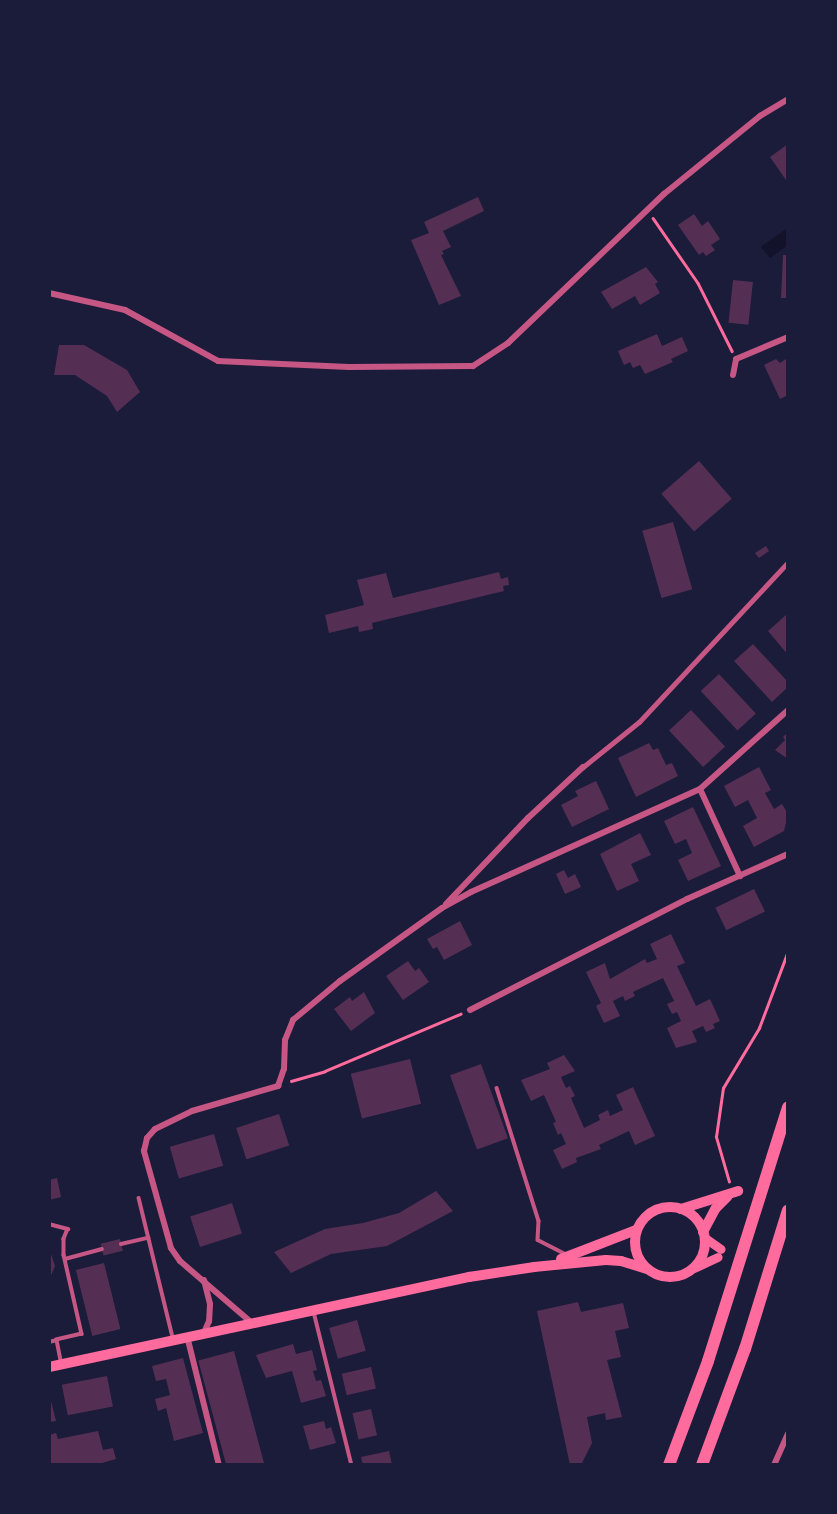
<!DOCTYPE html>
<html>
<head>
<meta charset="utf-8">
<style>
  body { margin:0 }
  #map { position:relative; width:837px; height:1514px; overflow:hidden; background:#1b1b3a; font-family:Quicksand,sans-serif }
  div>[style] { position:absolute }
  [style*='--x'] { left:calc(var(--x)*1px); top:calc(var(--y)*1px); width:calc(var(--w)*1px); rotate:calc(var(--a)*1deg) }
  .water>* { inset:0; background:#12122b }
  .building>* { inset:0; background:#542f53; transform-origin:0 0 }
  .path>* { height:2.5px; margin:-1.25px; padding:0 1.25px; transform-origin:1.25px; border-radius:1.25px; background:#ff6b9d }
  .service>* { height:3.5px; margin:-1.75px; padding:0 1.75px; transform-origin:1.75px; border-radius:1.75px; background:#c65784 }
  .pedestrian>* { height:4.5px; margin:-2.25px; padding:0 2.25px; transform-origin:2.25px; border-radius:2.25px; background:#c65784 }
  .minor>* { height:6px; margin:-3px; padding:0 3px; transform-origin:3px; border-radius:3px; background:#c65784 }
  .secondary>* { height:9px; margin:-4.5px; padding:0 4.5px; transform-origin:4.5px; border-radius:4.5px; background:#ff6b9d }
  .primary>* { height:10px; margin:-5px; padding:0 5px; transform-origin:5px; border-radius:5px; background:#ff6b9d }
  .primary>.ring { margin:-5px; padding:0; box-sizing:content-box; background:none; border:10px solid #ff6b9d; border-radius:50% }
  .motorway>* { height:12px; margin:-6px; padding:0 6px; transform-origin:6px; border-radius:6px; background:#ff6b9d }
  span { translate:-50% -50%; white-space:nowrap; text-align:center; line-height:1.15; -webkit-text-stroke:5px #1b1b3a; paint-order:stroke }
  .frame { position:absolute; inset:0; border:51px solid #1b1b3a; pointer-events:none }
</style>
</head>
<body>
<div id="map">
  <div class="water">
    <i style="clip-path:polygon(786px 229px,788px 245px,770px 258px,761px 247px)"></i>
  </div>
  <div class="building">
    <i style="clip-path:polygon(788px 144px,788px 183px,770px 157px)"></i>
    <i style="clip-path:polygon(478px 197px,484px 211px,443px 231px,451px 247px,442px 251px,444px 254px,441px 255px,461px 296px,439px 305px,411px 240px,429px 233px,424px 222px)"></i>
    <i style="clip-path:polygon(694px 214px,702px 226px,708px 221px,720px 239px,711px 245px,715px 250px,706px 256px,703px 252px,699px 255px,678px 225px)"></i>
    <i style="clip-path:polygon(783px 255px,788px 255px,788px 298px,781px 298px)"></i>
    <i style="clip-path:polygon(646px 267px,658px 282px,655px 284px,660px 293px,640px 305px,635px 296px,612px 309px,601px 292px)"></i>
    <i style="left:733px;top:280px;width:20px;height:43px;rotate:6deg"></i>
    <i style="clip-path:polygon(657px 334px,662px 346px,682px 337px,688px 351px,671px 359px,673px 362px,645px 374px,640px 365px,633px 368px,630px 362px,624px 365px,618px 351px)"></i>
    <i style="clip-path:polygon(59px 345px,84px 345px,127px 370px,140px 392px,117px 412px,107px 396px,75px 375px,54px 375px)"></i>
    <i style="clip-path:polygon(776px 359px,780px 363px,786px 359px,788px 364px,788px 395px,780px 399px,764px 365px)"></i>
    <i style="left:699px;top:461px;width:50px;height:50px;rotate:49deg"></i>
    <i style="left:673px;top:522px;width:70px;height:32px;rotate:74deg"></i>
    <i style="clip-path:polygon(766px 546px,769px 551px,759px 558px,755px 553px)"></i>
    <i style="clip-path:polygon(499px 572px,501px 579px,508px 577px,509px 585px,503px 586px,504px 591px,372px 623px,373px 629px,359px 632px,358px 626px,329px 633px,325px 615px,364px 605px,357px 580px,386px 573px,393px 598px)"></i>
    <i style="clip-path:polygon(786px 615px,788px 617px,788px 655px,768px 631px)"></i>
    <i style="clip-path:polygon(753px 644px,788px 682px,788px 687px,772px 702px,734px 661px)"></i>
    <i style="left:719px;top:674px;width:54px;height:25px;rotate:47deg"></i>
    <i style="left:691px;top:710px;width:50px;height:30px;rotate:47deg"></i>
    <i style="clip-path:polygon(788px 732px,788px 759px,775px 750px,785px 740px,783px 737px)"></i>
    <i style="clip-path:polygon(649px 743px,653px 750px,658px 748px,666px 765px,672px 763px,678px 776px,636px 797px,618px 758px)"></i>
    <i style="clip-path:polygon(759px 767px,771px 790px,765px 793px,774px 809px,782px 804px,788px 814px,784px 831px,754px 847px,743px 826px,757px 818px,748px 800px,735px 807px,724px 786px)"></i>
    <i style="clip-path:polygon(596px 781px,609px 809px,572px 827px,561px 805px,578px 796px,575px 791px)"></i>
    <i style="clip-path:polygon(693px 807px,721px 866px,688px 881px,678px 860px,692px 853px,686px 839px,675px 844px,664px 821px)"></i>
    <i style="clip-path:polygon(640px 833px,651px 855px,631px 864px,639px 881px,617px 891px,600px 854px)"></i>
    <i style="clip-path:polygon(564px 870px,568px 878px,575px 874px,581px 887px,565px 894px,556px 874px)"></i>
    <i style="left:754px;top:889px;width:25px;height:43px;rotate:64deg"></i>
    <i style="clip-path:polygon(460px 921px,472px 945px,444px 960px,437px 947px,433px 949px,427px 939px)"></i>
    <i style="clip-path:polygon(671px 934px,685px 963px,677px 966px,696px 1006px,710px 999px,720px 1021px,713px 1024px,715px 1028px,706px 1032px,703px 1026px,692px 1031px,697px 1042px,676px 1048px,667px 1028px,681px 1021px,677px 1012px,672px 1014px,667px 1004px,674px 1001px,663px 978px,633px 992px,635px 996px,625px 1001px,623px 996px,613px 1001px,620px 1016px,604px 1023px,596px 1006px,601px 1003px,586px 972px,605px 963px,610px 979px,645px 959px,647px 963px,657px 959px,650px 944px)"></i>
    <i style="clip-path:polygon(408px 961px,415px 971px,419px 968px,429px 982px,403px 1000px,386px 976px)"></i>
    <i style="clip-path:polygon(364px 992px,375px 1013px,351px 1031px,334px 1009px,350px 997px,352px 1001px)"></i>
    <i style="clip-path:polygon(564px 1055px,575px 1071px,561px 1077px,566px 1088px,570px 1086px,575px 1096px,571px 1098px,584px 1128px,600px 1120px,598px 1115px,608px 1110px,610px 1116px,623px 1110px,616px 1095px,633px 1087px,655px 1136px,635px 1145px,629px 1131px,599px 1145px,601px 1149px,576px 1158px,577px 1162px,562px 1169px,553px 1150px,566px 1144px,561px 1133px,558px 1135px,553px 1123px,556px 1122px,544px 1095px,531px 1101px,521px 1080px,550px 1069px,547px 1063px)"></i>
    <i style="left:410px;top:1059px;width:46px;height:61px;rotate:76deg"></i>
    <i style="left:481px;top:1064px;width:79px;height:33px;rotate:70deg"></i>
    <i style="left:279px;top:1114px;width:33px;height:45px;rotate:72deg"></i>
    <i style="left:214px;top:1134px;width:33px;height:46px;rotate:74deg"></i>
    <i style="clip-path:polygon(57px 1178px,61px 1197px,49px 1200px,49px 1180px)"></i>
    <i style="clip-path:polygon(436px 1191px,453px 1211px,387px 1246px,331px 1254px,291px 1273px,274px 1252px,325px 1229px,363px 1223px,399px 1213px)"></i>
    <i style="left:232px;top:1203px;width:32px;height:44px;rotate:72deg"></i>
    <i style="left:120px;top:1239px;width:12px;height:20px;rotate:76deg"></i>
    <i style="clip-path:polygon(49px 1248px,55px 1266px,49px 1280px)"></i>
    <i style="left:104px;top:1263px;width:68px;height:29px;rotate:76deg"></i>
    <i style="clip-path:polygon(578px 1302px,581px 1312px,623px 1303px,629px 1328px,615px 1331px,621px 1357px,607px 1360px,622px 1417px,606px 1420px,605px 1413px,587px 1417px,592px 1443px,581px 1465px,570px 1465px,537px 1311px)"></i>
    <i style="left:357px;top:1320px;width:32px;height:29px;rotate:74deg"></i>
    <i style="clip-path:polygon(293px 1344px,296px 1354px,312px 1350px,317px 1370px,313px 1371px,316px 1381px,321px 1380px,326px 1396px,301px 1403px,292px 1371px,266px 1378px,256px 1355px)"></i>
    <i style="left:234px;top:1351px;width:118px;height:37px;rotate:75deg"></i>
    <i style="clip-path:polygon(183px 1358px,203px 1433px,174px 1441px,166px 1408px,158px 1411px,155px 1399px,170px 1395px,166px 1379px,156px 1381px,152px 1366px)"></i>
    <i style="left:371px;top:1367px;width:22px;height:30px;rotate:77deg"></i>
    <i style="left:107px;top:1376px;width:31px;height:46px;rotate:79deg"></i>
    <i style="clip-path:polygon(49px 1393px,56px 1421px,49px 1422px)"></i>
    <i style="left:371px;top:1409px;width:27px;height:19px;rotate:77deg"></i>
    <i style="clip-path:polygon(324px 1421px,326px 1429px,331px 1427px,336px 1443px,310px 1450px,303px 1426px)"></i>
    <i style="clip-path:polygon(98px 1431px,103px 1450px,113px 1448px,116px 1459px,95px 1465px,49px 1465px,49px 1435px,56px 1433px,58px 1439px)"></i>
    <i style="clip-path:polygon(389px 1451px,392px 1465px,363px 1465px,361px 1457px)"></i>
  </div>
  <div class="path">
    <i style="--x:653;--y:218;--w:79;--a:55.3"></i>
    <i style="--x:698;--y:283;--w:76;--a:63.4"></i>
    <i style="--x:291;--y:1081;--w:35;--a:-16"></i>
    <i style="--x:325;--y:1071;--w:147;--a:-22.9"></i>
    <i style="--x:729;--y:1182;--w:47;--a:-106.1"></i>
    <i style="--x:716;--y:1137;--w:49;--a:-81.9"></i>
    <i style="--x:723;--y:1088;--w:70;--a:-59"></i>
    <i style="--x:759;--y:1028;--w:82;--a:-69.4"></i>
  </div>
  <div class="service">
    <i style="--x:497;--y:1088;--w:139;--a:72.5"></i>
    <i style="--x:539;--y:1221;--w:19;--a:93"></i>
    <i style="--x:538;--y:1240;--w:33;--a:27"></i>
    <i style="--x:139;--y:1198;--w:143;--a:76.3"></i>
    <i style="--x:49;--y:1224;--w:20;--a:15"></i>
    <i style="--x:68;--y:1229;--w:11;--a:112"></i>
    <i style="--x:64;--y:1239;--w:16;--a:90"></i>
    <i style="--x:64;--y:1255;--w:81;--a:77.2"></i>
    <i style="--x:82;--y:1334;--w:26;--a:167"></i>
    <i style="--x:121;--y:1244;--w:28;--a:-13"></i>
    <i style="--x:65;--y:1259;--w:38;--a:-15"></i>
    <i style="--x:314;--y:1312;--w:158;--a:76.1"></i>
    <i style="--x:49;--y:1342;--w:8;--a:-14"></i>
    <i style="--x:57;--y:1340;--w:21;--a:79"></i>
  </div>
  <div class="pedestrian">
    <i style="--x:583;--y:767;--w:72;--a:-38.8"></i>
    <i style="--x:639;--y:722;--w:219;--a:-47"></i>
  </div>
  <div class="minor">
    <i style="--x:49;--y:293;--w:78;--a:12.6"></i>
    <i style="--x:125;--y:310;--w:106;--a:28.7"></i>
    <i style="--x:218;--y:361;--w:131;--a:2.6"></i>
    <i style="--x:349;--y:367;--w:124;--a:-0.5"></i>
    <i style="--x:473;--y:366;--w:42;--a:-33.3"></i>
    <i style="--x:508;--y:343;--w:216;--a:-43.7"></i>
    <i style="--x:664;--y:194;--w:124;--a:-39.1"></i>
    <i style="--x:760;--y:116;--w:33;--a:-31"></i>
    <i style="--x:733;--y:375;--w:16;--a:-79"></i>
    <i style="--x:736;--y:359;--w:56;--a:-22.9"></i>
    <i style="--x:700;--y:789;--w:96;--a:65.3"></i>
    <i style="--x:446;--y:904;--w:119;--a:-46.4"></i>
    <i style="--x:528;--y:818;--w:75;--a:-42.8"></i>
    <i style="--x:470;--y:1010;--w:244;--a:-27.1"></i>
    <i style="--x:687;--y:899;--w:111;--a:-24"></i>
    <i style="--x:204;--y:1280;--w:25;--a:76"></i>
    <i style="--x:210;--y:1304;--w:17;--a:93"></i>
    <i style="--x:209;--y:1321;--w:13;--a:113"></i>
    <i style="--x:252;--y:1323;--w:95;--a:-139.3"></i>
    <i style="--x:180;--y:1261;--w:16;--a:-125"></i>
    <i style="--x:171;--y:1248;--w:101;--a:-105.6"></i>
    <i style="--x:144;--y:1151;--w:13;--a:-77"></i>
    <i style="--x:147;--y:1138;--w:12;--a:-48"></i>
    <i style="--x:155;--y:1129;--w:41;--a:-25.9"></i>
    <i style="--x:192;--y:1111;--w:90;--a:-16.2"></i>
    <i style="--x:278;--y:1086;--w:18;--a:-71"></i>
    <i style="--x:284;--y:1069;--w:29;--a:-88"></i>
    <i style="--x:285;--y:1040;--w:22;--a:-68"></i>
    <i style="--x:293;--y:1020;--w:61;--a:-39.7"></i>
    <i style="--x:340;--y:981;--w:125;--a:-35.6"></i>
    <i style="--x:442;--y:908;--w:33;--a:-29"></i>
    <i style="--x:471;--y:892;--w:251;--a:-24.2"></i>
    <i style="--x:700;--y:789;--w:118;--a:-41.9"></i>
    <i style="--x:187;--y:1336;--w:133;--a:76.1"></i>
    <i style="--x:774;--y:1465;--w:34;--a:-66"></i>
  </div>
  <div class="secondary">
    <i style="--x:705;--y:1238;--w:19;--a:35"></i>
    <i style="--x:694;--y:1268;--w:26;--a:-25"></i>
  </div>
  <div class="primary">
    <i class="ring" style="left:635px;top:1207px;width:60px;height:60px"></i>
    <i style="--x:681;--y:1209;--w:60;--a:-17.5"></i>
    <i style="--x:703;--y:1232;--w:27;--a:-62"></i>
    <i style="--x:716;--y:1208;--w:16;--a:-45"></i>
    <i style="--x:561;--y:1259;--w:80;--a:-21.1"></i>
    <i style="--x:49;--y:1367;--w:430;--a:-12.1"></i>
    <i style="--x:469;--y:1277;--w:66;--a:-8.7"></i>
    <i style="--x:534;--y:1267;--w:72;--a:-5.6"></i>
    <i style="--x:606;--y:1260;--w:15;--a:4"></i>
    <i style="--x:621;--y:1261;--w:27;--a:17"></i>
  </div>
  <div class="motorway">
    <i style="--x:669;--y:1465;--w:111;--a:-69.4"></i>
    <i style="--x:708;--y:1361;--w:266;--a:-72.5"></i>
    <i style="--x:702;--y:1465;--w:124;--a:-69.7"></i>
    <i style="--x:745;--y:1349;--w:145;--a:-72.8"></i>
  </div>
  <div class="frame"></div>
</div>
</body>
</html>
